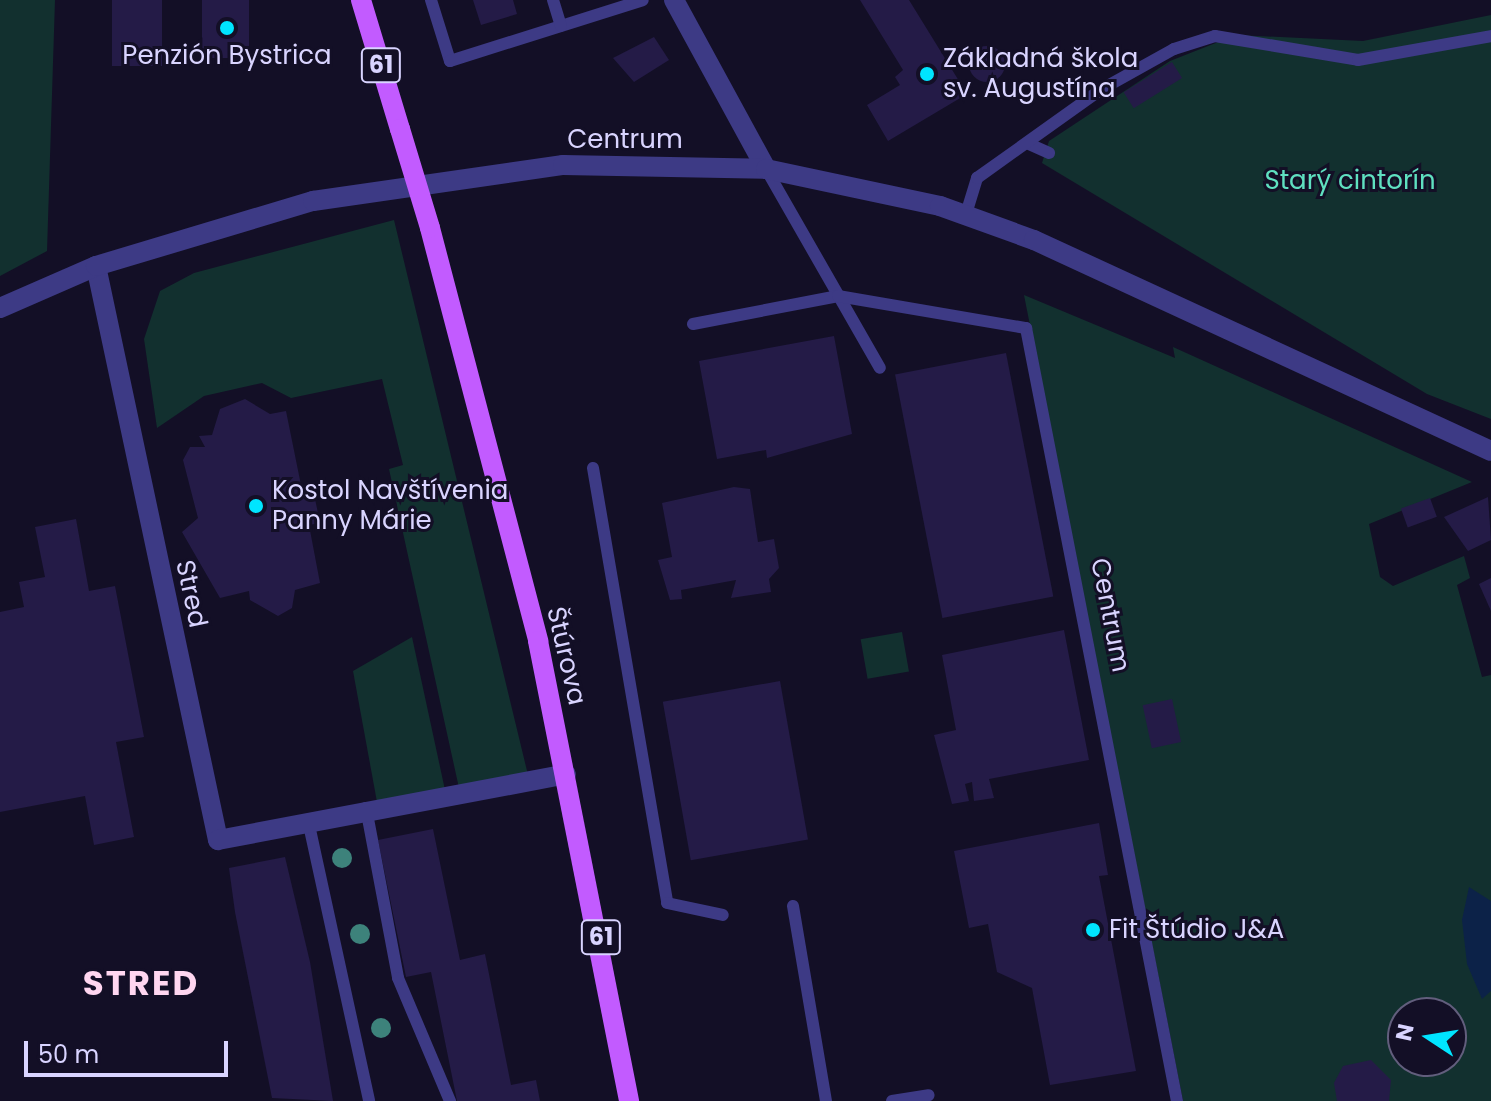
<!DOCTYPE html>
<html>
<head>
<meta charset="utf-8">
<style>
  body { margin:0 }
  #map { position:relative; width:1491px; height:1101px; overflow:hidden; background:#130f26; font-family:Poppins,sans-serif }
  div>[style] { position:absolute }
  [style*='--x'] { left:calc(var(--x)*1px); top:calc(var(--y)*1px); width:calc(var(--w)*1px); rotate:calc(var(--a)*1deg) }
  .green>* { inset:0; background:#12302f; transform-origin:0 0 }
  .water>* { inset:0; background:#0c2248 }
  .building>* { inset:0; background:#241b47; transform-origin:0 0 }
  .round { border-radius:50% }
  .service>* { height:12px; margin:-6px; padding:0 6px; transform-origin:6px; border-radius:6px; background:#3d3a85 }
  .minor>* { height:20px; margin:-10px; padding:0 10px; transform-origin:10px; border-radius:10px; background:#3d3a85 }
  .primary>* { height:20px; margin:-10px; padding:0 10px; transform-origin:10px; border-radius:10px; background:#c25bff }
  .primary-bridge>* { height:20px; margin:-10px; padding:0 10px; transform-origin:10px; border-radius:10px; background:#c25bff }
  .trees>* { width:20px; height:20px; margin:-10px; border-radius:50%; background:#3d827b }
  .dots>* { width:22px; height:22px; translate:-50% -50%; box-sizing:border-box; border:4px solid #130f26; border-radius:50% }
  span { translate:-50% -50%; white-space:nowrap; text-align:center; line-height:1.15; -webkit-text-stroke:6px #130f26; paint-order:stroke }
  .shield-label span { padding:2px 6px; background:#130f26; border:2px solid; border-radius:6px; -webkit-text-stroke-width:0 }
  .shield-label { font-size:24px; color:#d9d4ff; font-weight:700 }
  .poi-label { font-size:26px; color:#d9d4ff }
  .left { translate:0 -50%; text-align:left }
  .street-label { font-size:26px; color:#d9d4ff }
  .park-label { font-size:26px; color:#5fe0c0 }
  .district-label { font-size:34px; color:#ffd6f0; font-weight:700; letter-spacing:2px }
  .north { position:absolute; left:1387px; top:997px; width:80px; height:80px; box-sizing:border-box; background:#130f26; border:2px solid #625e7d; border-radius:50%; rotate:282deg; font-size:22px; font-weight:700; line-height:32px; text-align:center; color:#d9d4ff }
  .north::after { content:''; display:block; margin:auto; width:28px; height:36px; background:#00e5ff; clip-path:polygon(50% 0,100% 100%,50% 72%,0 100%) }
  .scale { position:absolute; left:24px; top:1041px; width:204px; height:36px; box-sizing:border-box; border:4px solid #d9d4ff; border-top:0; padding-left:10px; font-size:24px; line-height:28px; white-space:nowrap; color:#d9d4ff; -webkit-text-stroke:6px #130f26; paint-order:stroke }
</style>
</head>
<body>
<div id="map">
  <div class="green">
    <i style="clip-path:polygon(0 0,55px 0,47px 251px,0 276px)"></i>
    <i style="clip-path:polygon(1491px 15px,1491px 419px,1427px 394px,1042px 163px,1049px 141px,1170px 61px,1236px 35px,1363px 41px)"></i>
    <i style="clip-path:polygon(394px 220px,528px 775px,459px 788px,389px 469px,403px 465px,382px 379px,291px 398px,262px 383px,204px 396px,157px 428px,144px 339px,160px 291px,194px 273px)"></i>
    <i style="clip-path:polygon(evenodd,1024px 295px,1175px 358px,1173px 347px,1472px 482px,1369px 524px,1380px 577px,1393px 586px,1464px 556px,1470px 578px,1457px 585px,1482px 677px,1491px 675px,1491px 1101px,1183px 1101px,1024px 295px,1403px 1013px,1451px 1013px,1451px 1061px,1403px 1061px,1403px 1013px)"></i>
    <i style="left:902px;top:632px;width:40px;height:42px;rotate:80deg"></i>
    <i style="clip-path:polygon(412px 637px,445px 790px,377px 802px,353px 671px)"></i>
  </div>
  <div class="water">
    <i style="clip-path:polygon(1469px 887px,1491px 901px,1491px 991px,1482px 999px,1467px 964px,1462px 920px)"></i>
  </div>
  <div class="building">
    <i style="left:112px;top:0;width:50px;height:66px"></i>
    <i style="left:202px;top:0;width:47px;height:58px"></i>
    <i style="clip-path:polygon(473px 0,513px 0,517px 14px,481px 25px)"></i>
    <i style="clip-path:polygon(860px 0,909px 0,967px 94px,888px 141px,867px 105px,900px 85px,895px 77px,903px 70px)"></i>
    <i style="clip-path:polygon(654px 37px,669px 60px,634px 82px,613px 58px)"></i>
    <i class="round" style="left:969px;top:46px;width:36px;height:36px"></i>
    <i style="left:1172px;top:62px;width:19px;height:57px;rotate:58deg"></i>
    <i style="clip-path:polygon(834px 336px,852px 434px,767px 458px,766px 450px,717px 459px,699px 361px)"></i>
    <i style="left:1006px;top:353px;width:248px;height:113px;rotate:79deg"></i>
    <i style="clip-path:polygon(245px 399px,270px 414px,286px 411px,303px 495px,314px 494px,320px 523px,309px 525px,320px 583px,295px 590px,292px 608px,278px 616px,250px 600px,249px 591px,220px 598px,182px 532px,198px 518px,183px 460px,190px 447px,205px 447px,199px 436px,212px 435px,220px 409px)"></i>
    <i style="clip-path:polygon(734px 487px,750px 489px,758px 542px,774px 539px,779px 568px,769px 579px,771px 592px,731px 598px,736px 580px,681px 590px,682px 599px,670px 600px,658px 560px,672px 557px,662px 503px)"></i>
    <i style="clip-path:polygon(1488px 497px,1491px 540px,1468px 551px,1444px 517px)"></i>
    <i style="left:1430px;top:498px;width:20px;height:31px;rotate:70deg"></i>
    <i style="clip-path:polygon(76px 519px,89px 591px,115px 586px,144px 737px,116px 742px,134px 837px,94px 845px,85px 796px,0 812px,0 612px,24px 607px,19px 582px,45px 577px,35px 527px)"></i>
    <i style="clip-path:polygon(1491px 578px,1491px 611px,1479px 584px)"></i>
    <i style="clip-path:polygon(1064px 630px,1089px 760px,989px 779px,994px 798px,974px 801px,972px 782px,965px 784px,969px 801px,952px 804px,934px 735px,956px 730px,942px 655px)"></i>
    <i style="left:780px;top:681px;width:161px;height:119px;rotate:80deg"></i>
    <i style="left:1172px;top:699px;width:44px;height:30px;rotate:78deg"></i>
    <i style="clip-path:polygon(1099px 823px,1108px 875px,1099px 876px,1136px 1071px,1050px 1085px,1032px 988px,997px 972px,988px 924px,969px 928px,954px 851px)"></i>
    <i style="clip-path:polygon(433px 829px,460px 960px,485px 954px,511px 1085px,536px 1080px,540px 1101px,457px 1101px,431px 972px,406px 977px,378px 840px)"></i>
    <i style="clip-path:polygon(285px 857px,310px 962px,333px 1101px,272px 1098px,235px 912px,229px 868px)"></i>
    <i style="clip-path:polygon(1371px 1060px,1391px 1080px,1389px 1101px,1337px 1101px,1334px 1083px,1343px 1066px)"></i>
  </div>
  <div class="service">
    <i style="--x:431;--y:0;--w:64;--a:72.7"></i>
    <i style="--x:450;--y:61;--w:202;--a:-17.5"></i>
    <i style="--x:553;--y:0;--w:27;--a:73"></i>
    <i style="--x:1029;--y:144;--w:22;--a:24"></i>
    <i style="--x:766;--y:169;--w:229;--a:60.2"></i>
    <i style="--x:966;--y:214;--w:38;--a:-73"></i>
    <i style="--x:977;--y:178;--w:153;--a:-35.5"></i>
    <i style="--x:1102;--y:89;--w:82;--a:-29.1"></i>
    <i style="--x:1174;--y:49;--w:43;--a:-17.6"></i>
    <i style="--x:1215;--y:36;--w:145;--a:9.5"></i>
    <i style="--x:1358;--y:60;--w:135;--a:-10.2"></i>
    <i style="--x:693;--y:324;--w:148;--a:-10.9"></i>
    <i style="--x:838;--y:296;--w:191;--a:9.7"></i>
    <i style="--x:1026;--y:328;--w:788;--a:78.95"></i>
    <i style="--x:593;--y:468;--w:441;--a:80.3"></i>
    <i style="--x:667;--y:903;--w:57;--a:12.1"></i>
    <i style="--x:366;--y:808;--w:173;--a:79.3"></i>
    <i style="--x:398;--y:978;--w:134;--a:67.1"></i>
    <i style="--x:309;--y:825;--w:282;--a:77.7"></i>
    <i style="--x:793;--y:906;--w:198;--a:80.4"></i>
    <i style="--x:892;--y:1101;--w:37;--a:-9"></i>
  </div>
  <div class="minor">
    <i style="--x:674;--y:0;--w:192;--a:61.4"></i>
    <i style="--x:96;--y:266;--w:587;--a:78"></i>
    <i style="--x:218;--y:840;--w:354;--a:-10.7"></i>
    <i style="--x:0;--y:308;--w:105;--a:-23.6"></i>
    <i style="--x:96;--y:266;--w:227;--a:-16.7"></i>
    <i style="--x:313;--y:201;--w:253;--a:-8.2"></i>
    <i style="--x:563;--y:165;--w:203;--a:1.1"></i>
    <i style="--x:766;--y:169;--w:178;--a:12"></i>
    <i style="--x:940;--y:206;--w:100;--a:19.9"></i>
    <i style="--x:1034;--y:240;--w:503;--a:24.78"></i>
  </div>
  <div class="primary">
    <i style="--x:361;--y:0;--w:135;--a:73.2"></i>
    <i style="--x:430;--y:228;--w:427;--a:75.3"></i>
    <i style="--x:538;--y:641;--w:469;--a:78.8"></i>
  </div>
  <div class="primary-bridge">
    <i style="--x:400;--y:129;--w:103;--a:73.1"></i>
  </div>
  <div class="trees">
    <i style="left:342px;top:858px"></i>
    <i style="left:360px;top:934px"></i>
    <i style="left:381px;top:1028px"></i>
  </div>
  <div class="dots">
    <i style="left:227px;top:28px;background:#00e5ff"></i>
    <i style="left:927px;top:74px;background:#00e5ff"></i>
    <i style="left:256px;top:506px;background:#00e5ff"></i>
    <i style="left:1093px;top:930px;background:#00e5ff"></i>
  </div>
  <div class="shield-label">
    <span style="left:381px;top:65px">61</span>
    <span style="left:601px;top:937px">61</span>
  </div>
  <div class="poi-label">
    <span style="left:227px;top:56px">Penzión Bystrica</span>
    <span class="left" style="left:943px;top:74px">Základná škola<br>sv. Augustína</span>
    <span class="left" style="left:272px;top:506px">Kostol Navštívenia<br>Panny Márie</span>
    <span class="left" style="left:1109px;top:930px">Fit Štúdio J&amp;A</span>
  </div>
  <div class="street-label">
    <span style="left:625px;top:140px">Centrum</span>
    <span style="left:191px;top:594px;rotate:78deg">Stred</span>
    <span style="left:1110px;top:615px;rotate:79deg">Centrum</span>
    <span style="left:566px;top:656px;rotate:77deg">Štúrova</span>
  </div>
  <div class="park-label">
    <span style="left:1350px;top:181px">Starý cintorín</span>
  </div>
  <div class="district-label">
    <span style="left:141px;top:984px">STRED</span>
  </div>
  <div class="north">N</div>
  <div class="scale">50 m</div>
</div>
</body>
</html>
